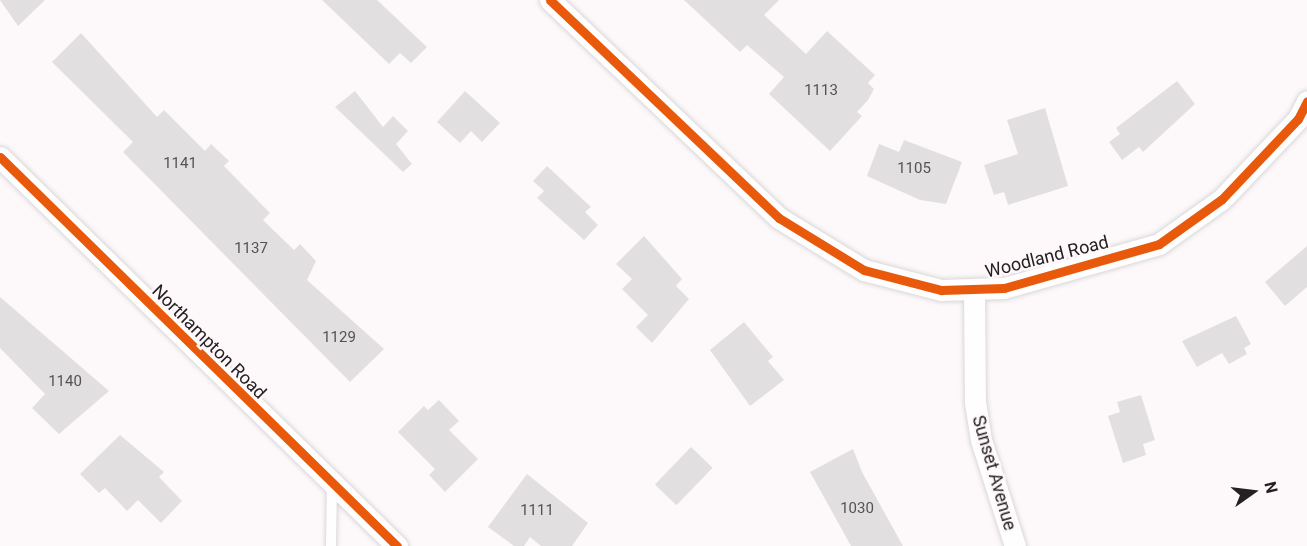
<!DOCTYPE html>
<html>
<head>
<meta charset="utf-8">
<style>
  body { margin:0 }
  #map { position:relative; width:1307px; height:546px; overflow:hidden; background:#fdf9fb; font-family:Roboto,sans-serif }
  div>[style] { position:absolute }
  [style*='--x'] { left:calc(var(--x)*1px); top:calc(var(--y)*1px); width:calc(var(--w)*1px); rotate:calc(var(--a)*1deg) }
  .building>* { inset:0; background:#e2dfe1; transform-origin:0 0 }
  .roads { filter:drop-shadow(0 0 2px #dad7d8) drop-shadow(0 0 2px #dad7d8) }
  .lane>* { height:10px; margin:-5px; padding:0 5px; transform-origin:5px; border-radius:5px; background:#fffefe }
  .street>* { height:21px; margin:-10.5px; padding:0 10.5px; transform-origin:10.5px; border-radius:10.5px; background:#fffefe }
  .cycleway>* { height:9px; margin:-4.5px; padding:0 4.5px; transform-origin:4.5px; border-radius:4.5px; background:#e8590c }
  span { translate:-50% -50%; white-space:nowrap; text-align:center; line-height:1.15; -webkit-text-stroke:5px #fef8fa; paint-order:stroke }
  .number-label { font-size:15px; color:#565254 }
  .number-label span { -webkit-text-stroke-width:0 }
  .street-label { font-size:18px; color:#242122 }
  .north { position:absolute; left:1223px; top:462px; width:60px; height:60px; -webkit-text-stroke:4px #fef8fa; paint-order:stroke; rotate:76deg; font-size:16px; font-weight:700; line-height:24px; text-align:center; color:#242122 }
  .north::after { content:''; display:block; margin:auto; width:21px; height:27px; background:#242122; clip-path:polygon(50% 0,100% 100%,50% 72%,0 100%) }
</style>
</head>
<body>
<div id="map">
  <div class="building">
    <i style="clip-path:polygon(0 0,45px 0,18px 26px)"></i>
    <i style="clip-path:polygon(322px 0,377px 0,427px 47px,411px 63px,400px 53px,389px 64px)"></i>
    <i style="clip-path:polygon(684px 0,779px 0,764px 15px,806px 54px,827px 31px,875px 75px,868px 83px,874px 89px,868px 100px,857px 112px,862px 116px,830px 151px,769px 94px,784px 77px,747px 45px,740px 52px)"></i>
    <i style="clip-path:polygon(81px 33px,157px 117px,164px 110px,205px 151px,211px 144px,229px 161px,224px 166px,270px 213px,263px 220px,294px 250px,300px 244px,316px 261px,307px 280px,384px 349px,350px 382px,123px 152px,133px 142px,52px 62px)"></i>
    <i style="clip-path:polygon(1177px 81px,1195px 104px,1143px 152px,1139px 147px,1122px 160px,1109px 142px,1120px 134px,1116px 128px)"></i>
    <i style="clip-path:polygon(355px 91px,383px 127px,393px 116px,408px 131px,396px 144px,412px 164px,403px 172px,335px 107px)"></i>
    <i style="clip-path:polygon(465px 91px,500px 123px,482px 142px,471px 131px,460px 143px,437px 122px)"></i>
    <i style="clip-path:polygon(1045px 108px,1068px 186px,1008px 205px,1004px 192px,994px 195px,984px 165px,1018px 154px,1007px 120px)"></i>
    <i style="clip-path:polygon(904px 140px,962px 162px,946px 204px,920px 200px,867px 176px,879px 144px,899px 152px)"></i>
    <i style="clip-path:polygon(547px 166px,591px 207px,585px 212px,598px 225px,584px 240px,537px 198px,544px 191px,533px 181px)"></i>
    <i style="clip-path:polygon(644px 236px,682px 279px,676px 286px,689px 299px,652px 343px,636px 327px,648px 315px,622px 289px,632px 279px,616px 264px)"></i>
    <i style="clip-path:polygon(1307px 246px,1307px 287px,1285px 306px,1265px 282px)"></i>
    <i style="clip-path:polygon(0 297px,109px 391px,59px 434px,32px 408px,45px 394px,0 348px)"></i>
    <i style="clip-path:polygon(1236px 316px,1251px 344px,1244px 348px,1247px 354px,1229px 364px,1222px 353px,1197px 367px,1182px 341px)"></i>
    <i style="clip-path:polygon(744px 322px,773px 357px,768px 361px,784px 380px,750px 406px,710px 350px)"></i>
    <i style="clip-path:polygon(1141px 395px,1155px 440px,1143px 444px,1146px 455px,1123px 463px,1108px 416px,1120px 412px,1117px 402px)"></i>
    <i style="clip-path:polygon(439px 400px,459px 421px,449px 430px,478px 459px,445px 492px,429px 475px,435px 469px,398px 432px,424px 406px,428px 410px)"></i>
    <i style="clip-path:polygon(120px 435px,164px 472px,159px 477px,182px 501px,161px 523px,138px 500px,127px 511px,105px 488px,99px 493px,80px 474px)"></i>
    <i style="left:691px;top:447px;width:30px;height:52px;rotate:44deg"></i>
    <i style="clip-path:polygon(853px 449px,862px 472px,903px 546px,851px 546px,810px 472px)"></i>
    <i style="clip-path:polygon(527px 474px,588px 523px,572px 546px,541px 546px,530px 537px,524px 546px,514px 546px,488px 527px)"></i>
  </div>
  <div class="roads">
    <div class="lane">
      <i style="--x:331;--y:546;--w:61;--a:-89.1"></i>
    </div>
    <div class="street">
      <i style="--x:550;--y:0;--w:316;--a:43.6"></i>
      <i style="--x:779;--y:218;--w:100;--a:31.5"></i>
      <i style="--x:864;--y:270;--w:80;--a:14.6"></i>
      <i style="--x:941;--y:290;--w:63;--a:-1.8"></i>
      <i style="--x:1004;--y:288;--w:161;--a:-15.8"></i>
      <i style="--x:1159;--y:244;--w:77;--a:-35.5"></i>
      <i style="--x:1222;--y:199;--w:110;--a:-46.5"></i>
      <i style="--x:1298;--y:119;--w:20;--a:-63"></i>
      <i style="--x:0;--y:157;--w:556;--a:44.42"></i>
      <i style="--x:974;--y:291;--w:111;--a:89.5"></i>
      <i style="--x:975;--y:402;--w:38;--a:81"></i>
      <i style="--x:981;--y:440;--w:111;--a:72.2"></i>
    </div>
  </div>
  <div class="cycleway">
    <i style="--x:550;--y:0;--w:316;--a:43.6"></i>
    <i style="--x:779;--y:218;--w:100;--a:31.5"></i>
    <i style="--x:864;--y:270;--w:80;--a:14.6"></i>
    <i style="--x:941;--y:290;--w:63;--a:-1.8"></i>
    <i style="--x:1004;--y:288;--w:161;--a:-15.8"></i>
    <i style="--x:1159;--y:244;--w:77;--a:-35.5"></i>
    <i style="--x:1222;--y:199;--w:110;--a:-46.5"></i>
    <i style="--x:1298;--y:119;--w:20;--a:-63"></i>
    <i style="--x:0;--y:157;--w:556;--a:44.42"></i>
  </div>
  <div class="number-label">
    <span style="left:821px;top:91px">1113</span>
    <span style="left:180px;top:164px">1141</span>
    <span style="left:914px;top:169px">1105</span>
    <span style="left:251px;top:249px">1137</span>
    <span style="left:339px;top:338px">1129</span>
    <span style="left:65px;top:382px">1140</span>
    <span style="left:857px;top:509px">1030</span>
    <span style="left:537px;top:511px">1111</span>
  </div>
  <div class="street-label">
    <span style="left:1047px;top:257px;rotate:-14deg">Woodland Road</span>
    <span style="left:209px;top:342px;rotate:45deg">Northampton Road</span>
    <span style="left:994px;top:473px;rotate:74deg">Sunset Avenue</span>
  </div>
  <div class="north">N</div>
</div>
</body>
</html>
